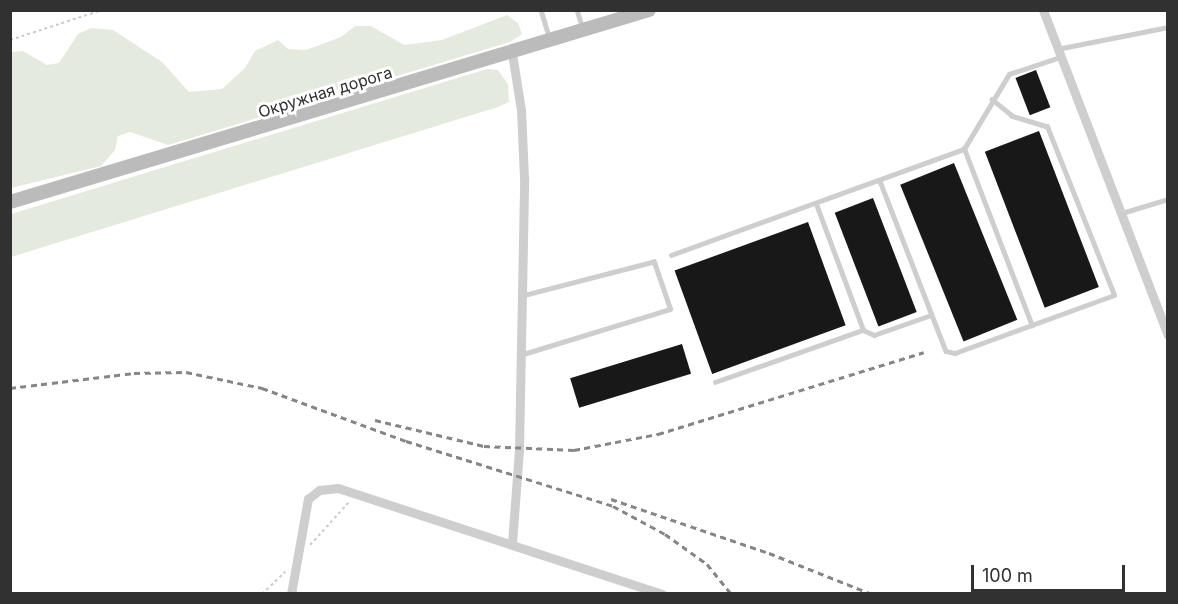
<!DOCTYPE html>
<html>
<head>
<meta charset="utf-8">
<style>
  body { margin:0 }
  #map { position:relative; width:1178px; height:604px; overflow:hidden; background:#fff; font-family:Inter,sans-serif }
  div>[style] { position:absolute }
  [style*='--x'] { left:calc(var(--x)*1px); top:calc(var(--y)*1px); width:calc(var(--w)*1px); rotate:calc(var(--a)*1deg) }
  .green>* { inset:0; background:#e5eade }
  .building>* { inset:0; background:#181818; transform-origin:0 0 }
  .path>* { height:1.5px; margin-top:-0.75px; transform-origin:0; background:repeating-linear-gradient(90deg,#cbcbcb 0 3px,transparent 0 6px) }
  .service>* { height:4.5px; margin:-2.25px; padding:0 2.25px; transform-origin:2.25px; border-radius:2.25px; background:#cecece }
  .minor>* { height:9px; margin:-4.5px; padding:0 4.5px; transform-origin:4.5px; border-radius:4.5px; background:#cecece }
  .secondary>* { height:14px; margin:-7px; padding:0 7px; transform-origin:7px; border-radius:7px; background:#bbb }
  .rail>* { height:3px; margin-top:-1.5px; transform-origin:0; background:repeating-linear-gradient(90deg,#868686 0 6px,transparent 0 10.5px) }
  span { translate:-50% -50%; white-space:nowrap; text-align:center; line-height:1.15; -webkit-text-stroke:6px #fff; paint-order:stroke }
  .street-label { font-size:16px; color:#313131 }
  .frame { position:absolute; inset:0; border:12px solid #313131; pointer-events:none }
  .scale { position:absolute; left:971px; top:565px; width:154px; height:27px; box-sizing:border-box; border:3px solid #313131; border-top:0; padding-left:8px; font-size:18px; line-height:21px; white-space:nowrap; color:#313131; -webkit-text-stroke:4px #fff; paint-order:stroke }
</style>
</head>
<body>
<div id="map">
  <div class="green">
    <i style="clip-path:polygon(507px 15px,518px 23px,522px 34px,510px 42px,168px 145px,130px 132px,118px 136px,115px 150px,101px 166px,11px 188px,11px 52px,23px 51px,47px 65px,59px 63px,78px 34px,91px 28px,113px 30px,162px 62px,189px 92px,222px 89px,245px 68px,255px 51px,278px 40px,288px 49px,306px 50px,341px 37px,355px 26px,371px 26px,404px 45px,442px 40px)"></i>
    <i style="clip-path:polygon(487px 69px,498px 70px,508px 84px,509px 102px,498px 107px,11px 257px,11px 214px)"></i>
  </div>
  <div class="building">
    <i style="left:1036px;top:70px;width:40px;height:22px;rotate:69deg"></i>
    <i style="left:1039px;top:131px;width:167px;height:58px;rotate:69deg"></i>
    <i style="left:954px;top:163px;width:169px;height:58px;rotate:68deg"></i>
    <i style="left:873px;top:198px;width:122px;height:41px;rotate:69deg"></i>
    <i style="left:808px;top:222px;width:110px;height:142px;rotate:70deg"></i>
    <i style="left:682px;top:344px;width:31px;height:117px;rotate:73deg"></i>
  </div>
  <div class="path">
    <i style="--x:10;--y:40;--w:97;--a:-18.1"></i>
    <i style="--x:310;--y:545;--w:58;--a:-47.8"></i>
    <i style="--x:262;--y:594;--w:32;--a:-44"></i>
  </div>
  <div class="service">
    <i style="--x:541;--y:10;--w:30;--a:73"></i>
    <i style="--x:577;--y:10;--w:20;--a:72"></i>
    <i style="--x:1057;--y:49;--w:113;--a:-11.2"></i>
    <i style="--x:880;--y:181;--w:182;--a:68.8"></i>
    <i style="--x:946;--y:351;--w:9;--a:13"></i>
    <i style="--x:955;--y:353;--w:169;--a:-20"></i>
    <i style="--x:1114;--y:295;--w:181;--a:-111.7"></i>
    <i style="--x:1047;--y:127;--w:37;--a:-163"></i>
    <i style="--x:1012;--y:116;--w:26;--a:-141"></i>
    <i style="--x:1122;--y:213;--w:48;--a:-16.9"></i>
    <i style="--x:671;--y:255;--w:312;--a:-19.9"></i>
    <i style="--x:1032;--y:326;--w:190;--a:-111"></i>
    <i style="--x:964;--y:149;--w:87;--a:-59"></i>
    <i style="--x:1009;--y:74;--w:54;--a:-18.4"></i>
    <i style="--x:863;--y:330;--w:12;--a:24"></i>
    <i style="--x:874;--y:335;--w:60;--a:-19.3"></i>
    <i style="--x:520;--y:355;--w:157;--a:-17"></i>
    <i style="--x:670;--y:309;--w:50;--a:-108.8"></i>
    <i style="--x:654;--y:262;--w:135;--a:165.5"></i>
    <i style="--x:715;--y:382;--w:157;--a:-19.4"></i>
    <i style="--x:863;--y:330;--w:134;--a:-110.5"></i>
  </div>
  <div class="minor">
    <i style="--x:1043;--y:10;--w:348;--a:69"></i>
    <i style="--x:512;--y:543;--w:93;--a:-85.7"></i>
    <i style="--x:519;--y:450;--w:272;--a:-88.9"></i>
    <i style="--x:524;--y:178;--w:68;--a:-92.5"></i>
    <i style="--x:521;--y:110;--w:58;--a:-99"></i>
    <i style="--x:291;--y:594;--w:97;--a:-79.9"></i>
    <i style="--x:308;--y:499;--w:14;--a:-39"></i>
    <i style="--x:319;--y:490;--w:19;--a:-6"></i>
    <i style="--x:338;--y:488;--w:341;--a:18.1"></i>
  </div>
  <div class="secondary">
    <i style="--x:10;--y:202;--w:667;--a:-16.72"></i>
  </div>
  <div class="rail">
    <i style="--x:10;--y:388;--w:125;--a:-6.9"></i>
    <i style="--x:134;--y:373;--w:52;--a:-1.1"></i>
    <i style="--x:186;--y:372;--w:78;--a:11.9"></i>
    <i style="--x:262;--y:388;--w:153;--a:20.2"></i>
    <i style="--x:406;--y:441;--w:217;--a:17.4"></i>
    <i style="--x:613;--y:506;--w:59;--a:28.3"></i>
    <i style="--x:665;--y:534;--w:52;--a:35.5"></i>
    <i style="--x:707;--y:564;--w:38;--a:51"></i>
    <i style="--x:375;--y:420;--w:112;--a:13.4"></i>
    <i style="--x:484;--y:446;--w:90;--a:2.5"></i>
    <i style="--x:574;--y:450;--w:86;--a:-10.8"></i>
    <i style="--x:658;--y:434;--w:278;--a:-17.1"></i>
    <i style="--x:611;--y:499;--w:167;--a:18.9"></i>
    <i style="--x:769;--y:553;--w:111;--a:21.7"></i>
  </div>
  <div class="street-label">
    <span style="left:325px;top:92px;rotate:-17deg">Окружная дорога</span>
  </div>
  <div class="frame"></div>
  <div class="scale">100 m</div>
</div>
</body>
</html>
